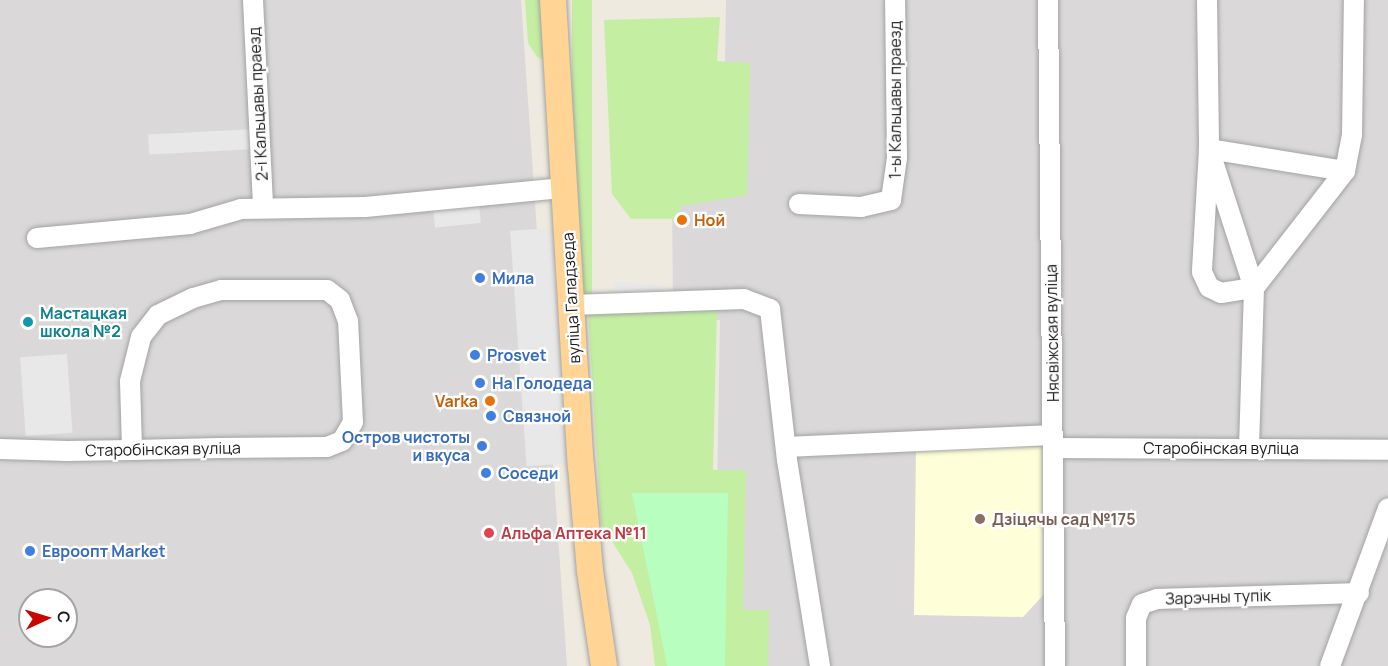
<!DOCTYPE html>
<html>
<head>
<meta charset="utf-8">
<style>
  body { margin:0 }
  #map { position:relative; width:1388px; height:666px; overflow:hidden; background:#eeeae0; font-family:Manrope,sans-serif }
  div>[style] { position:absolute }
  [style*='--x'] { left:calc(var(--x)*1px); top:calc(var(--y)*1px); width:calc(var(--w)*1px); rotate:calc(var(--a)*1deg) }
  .residential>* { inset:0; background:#dad8d8 }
  .education>* { inset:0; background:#feffd8 }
  .grass>* { inset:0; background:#c4eea1; transform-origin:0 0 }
  .park>* { inset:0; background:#b8febf }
  .parking>* { inset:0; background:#e8e8e8; transform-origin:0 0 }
  .roads { filter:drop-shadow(0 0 2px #a3a3a3) drop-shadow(0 0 2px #a3a3a3) }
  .minor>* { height:20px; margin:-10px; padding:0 10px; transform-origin:10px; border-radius:10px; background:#fff }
  .major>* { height:26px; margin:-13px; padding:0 13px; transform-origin:13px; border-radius:13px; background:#ffd494 }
  .dots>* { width:16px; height:16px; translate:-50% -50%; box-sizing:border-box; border:3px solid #fff; border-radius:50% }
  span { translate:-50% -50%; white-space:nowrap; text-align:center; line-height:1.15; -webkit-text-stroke:4.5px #fff; paint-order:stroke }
  .street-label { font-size:16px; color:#1c1c1c }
  .food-label { font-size:16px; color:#c56008; font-weight:700 }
  .left { translate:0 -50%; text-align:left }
  .right { translate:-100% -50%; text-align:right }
  .shop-label { font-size:16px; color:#366cbe; font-weight:700 }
  .culture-label { font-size:16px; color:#0d838f; font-weight:700 }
  .education-label { font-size:16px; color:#785e54; font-weight:700 }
  .health-label { font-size:16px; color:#be3a42; font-weight:700 }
  .north { position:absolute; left:18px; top:588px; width:60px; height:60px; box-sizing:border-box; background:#fff; border:2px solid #a4a4a4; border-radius:50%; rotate:86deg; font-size:16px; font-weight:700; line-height:24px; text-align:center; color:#1c1c1c }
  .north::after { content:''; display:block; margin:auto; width:21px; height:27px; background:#c70700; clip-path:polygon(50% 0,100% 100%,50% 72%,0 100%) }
</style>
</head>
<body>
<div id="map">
  <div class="residential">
    <i style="clip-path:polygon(evenodd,0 0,521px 0,567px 666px,0 666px,0 0,30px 600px,66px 600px,66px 636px,30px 636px,30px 600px)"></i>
    <i style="clip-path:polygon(726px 0,1388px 0,1388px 666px,714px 666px,720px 320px,673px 316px,672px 184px,723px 181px)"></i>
  </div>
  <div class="education">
    <i style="clip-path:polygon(916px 446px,1043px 447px,1047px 591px,1023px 617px,914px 615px)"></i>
  </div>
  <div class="grass">
    <i style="clip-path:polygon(525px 0,543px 0,547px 61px,537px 57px,528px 43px)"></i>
    <i style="left:572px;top:0;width:20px;height:294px"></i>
    <i style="clip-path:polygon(720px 17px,717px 61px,750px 63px,747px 195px,680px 206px,677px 219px,631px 219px,612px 194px,604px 20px)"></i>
    <i style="clip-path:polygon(717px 308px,713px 470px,746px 470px,743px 610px,769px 610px,768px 666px,655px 666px,650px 625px,632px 573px,601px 524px,588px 312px)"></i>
  </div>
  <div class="park">
    <i style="clip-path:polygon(632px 493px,728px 493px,725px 666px,667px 666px)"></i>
  </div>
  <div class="parking">
    <i style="left:255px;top:129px;width:20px;height:107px;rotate:87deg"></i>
    <i style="left:478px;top:196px;width:27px;height:46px;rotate:84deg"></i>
    <i style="left:551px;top:228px;width:236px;height:41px;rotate:86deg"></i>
    <i style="left:615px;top:282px;width:45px;height:14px;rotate:3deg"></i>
    <i style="left:67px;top:354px;width:79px;height:47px;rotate:86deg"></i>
  </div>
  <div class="roads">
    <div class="minor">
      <i style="--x:253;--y:0;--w:208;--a:87.2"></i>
      <i style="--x:1048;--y:0;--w:666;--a:89.4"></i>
      <i style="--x:1207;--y:0;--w:149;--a:89.2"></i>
      <i style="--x:1209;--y:149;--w:146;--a:72.1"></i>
      <i style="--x:1254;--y:288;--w:159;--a:91.8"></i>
      <i style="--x:1345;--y:171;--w:138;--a:-170.8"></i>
      <i style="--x:1209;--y:149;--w:123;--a:93.3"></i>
      <i style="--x:1202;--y:272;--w:17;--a:65"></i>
      <i style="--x:1209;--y:287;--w:13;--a:27"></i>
      <i style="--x:1221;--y:293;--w:33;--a:-9"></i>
      <i style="--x:1254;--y:288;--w:148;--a:-52.1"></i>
      <i style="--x:1345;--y:171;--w:37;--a:-79"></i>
      <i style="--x:1352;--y:135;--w:135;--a:-89.2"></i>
      <i style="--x:799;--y:204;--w:62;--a:2.8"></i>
      <i style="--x:861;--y:207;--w:31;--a:-13"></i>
      <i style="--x:891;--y:200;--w:42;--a:-81.9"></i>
      <i style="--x:897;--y:158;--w:158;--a:-90.7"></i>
      <i style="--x:37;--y:238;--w:154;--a:-5.2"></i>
      <i style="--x:190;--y:224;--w:53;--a:-16.4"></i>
      <i style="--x:241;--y:209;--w:124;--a:-0.9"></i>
      <i style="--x:365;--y:207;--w:200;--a:-5.5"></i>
      <i style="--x:571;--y:305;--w:173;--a:-2"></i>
      <i style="--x:744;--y:299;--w:28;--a:21"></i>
      <i style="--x:770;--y:309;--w:152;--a:83.6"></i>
      <i style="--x:787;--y:460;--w:209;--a:80.9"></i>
      <i style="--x:786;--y:447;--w:267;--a:-2.6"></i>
      <i style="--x:1054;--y:448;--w:334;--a:0.3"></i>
      <i style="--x:0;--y:449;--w:67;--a:1.7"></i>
      <i style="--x:67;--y:451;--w:65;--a:-0.9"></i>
      <i style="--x:132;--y:450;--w:88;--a:-1.3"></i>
      <i style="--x:220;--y:448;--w:107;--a:-0.5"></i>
      <i style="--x:327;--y:447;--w:16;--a:-22"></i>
      <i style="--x:342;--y:441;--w:22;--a:-60"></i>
      <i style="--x:353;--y:422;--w:101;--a:-92.8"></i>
      <i style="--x:348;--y:321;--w:22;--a:-111"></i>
      <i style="--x:340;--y:300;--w:16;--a:-142"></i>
      <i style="--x:327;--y:290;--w:106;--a:180"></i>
      <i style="--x:221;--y:290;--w:29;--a:164"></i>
      <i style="--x:193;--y:298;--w:39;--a:154"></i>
      <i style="--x:158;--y:315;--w:28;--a:128"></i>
      <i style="--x:141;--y:337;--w:45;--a:104"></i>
      <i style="--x:130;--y:381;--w:69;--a:88.3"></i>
      <i style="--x:1136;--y:666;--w:48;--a:-90"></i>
      <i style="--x:1136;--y:618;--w:15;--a:-67"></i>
      <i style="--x:1142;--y:604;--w:16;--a:-18"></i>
      <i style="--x:1157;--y:599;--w:202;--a:-1.7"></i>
      <i style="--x:1330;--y:666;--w:168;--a:-69.8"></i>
    </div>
    <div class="major">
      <i style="--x:553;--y:0;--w:467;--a:86.6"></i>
      <i style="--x:581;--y:466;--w:105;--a:85.1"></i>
      <i style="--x:590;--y:571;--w:96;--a:81.6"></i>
    </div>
  </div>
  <div class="dots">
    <i style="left:682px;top:220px;background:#e8710a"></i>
    <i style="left:480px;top:278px;background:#3f7fe0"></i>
    <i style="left:28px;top:322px;background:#0f9aa8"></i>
    <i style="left:475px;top:355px;background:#3f7fe0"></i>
    <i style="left:480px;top:383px;background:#3f7fe0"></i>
    <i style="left:490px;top:401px;background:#e8710a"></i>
    <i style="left:491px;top:416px;background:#3f7fe0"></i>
    <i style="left:482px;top:446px;background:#3f7fe0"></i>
    <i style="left:486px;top:473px;background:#3f7fe0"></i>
    <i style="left:980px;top:519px;background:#8d6e63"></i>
    <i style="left:489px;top:533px;background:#e0444e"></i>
    <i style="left:30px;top:551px;background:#3f7fe0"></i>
  </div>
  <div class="street-label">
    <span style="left:895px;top:100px;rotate:-90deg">1-ы Кальцавы праезд</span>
    <span style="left:258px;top:104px;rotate:-93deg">2-і Кальцавы праезд</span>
    <span style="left:571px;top:298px;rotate:-93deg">вуліца Галадзеда</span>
    <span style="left:1052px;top:333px;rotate:-91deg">Нясвіжская вуліца</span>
    <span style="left:1221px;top:448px">Старобінская вуліца</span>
    <span style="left:163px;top:449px;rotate:-1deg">Старобінская вуліца</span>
    <span style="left:1218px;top:597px;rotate:-2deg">Зарэчны тупік</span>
  </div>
  <div class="food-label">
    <span class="left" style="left:694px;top:220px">Ной</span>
    <span class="right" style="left:478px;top:401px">Varka</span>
  </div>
  <div class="shop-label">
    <span class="left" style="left:492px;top:278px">Мила</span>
    <span class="left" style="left:487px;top:355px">Prosvet</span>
    <span class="left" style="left:492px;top:383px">На Голодеда</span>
    <span class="left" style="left:503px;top:416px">Связной</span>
    <span class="right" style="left:470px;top:446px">Остров чистоты<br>и вкуса</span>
    <span class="left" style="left:498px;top:473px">Соседи</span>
    <span class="left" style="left:42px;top:551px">Евроопт Market</span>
  </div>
  <div class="culture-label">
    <span class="left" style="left:40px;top:322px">Мастацкая<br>школа №2</span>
  </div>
  <div class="education-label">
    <span class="left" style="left:992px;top:519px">Дзіцячы сад №175</span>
  </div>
  <div class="health-label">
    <span class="left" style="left:501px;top:533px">Альфа Аптека №11</span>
  </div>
  <div class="north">С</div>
</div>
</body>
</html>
